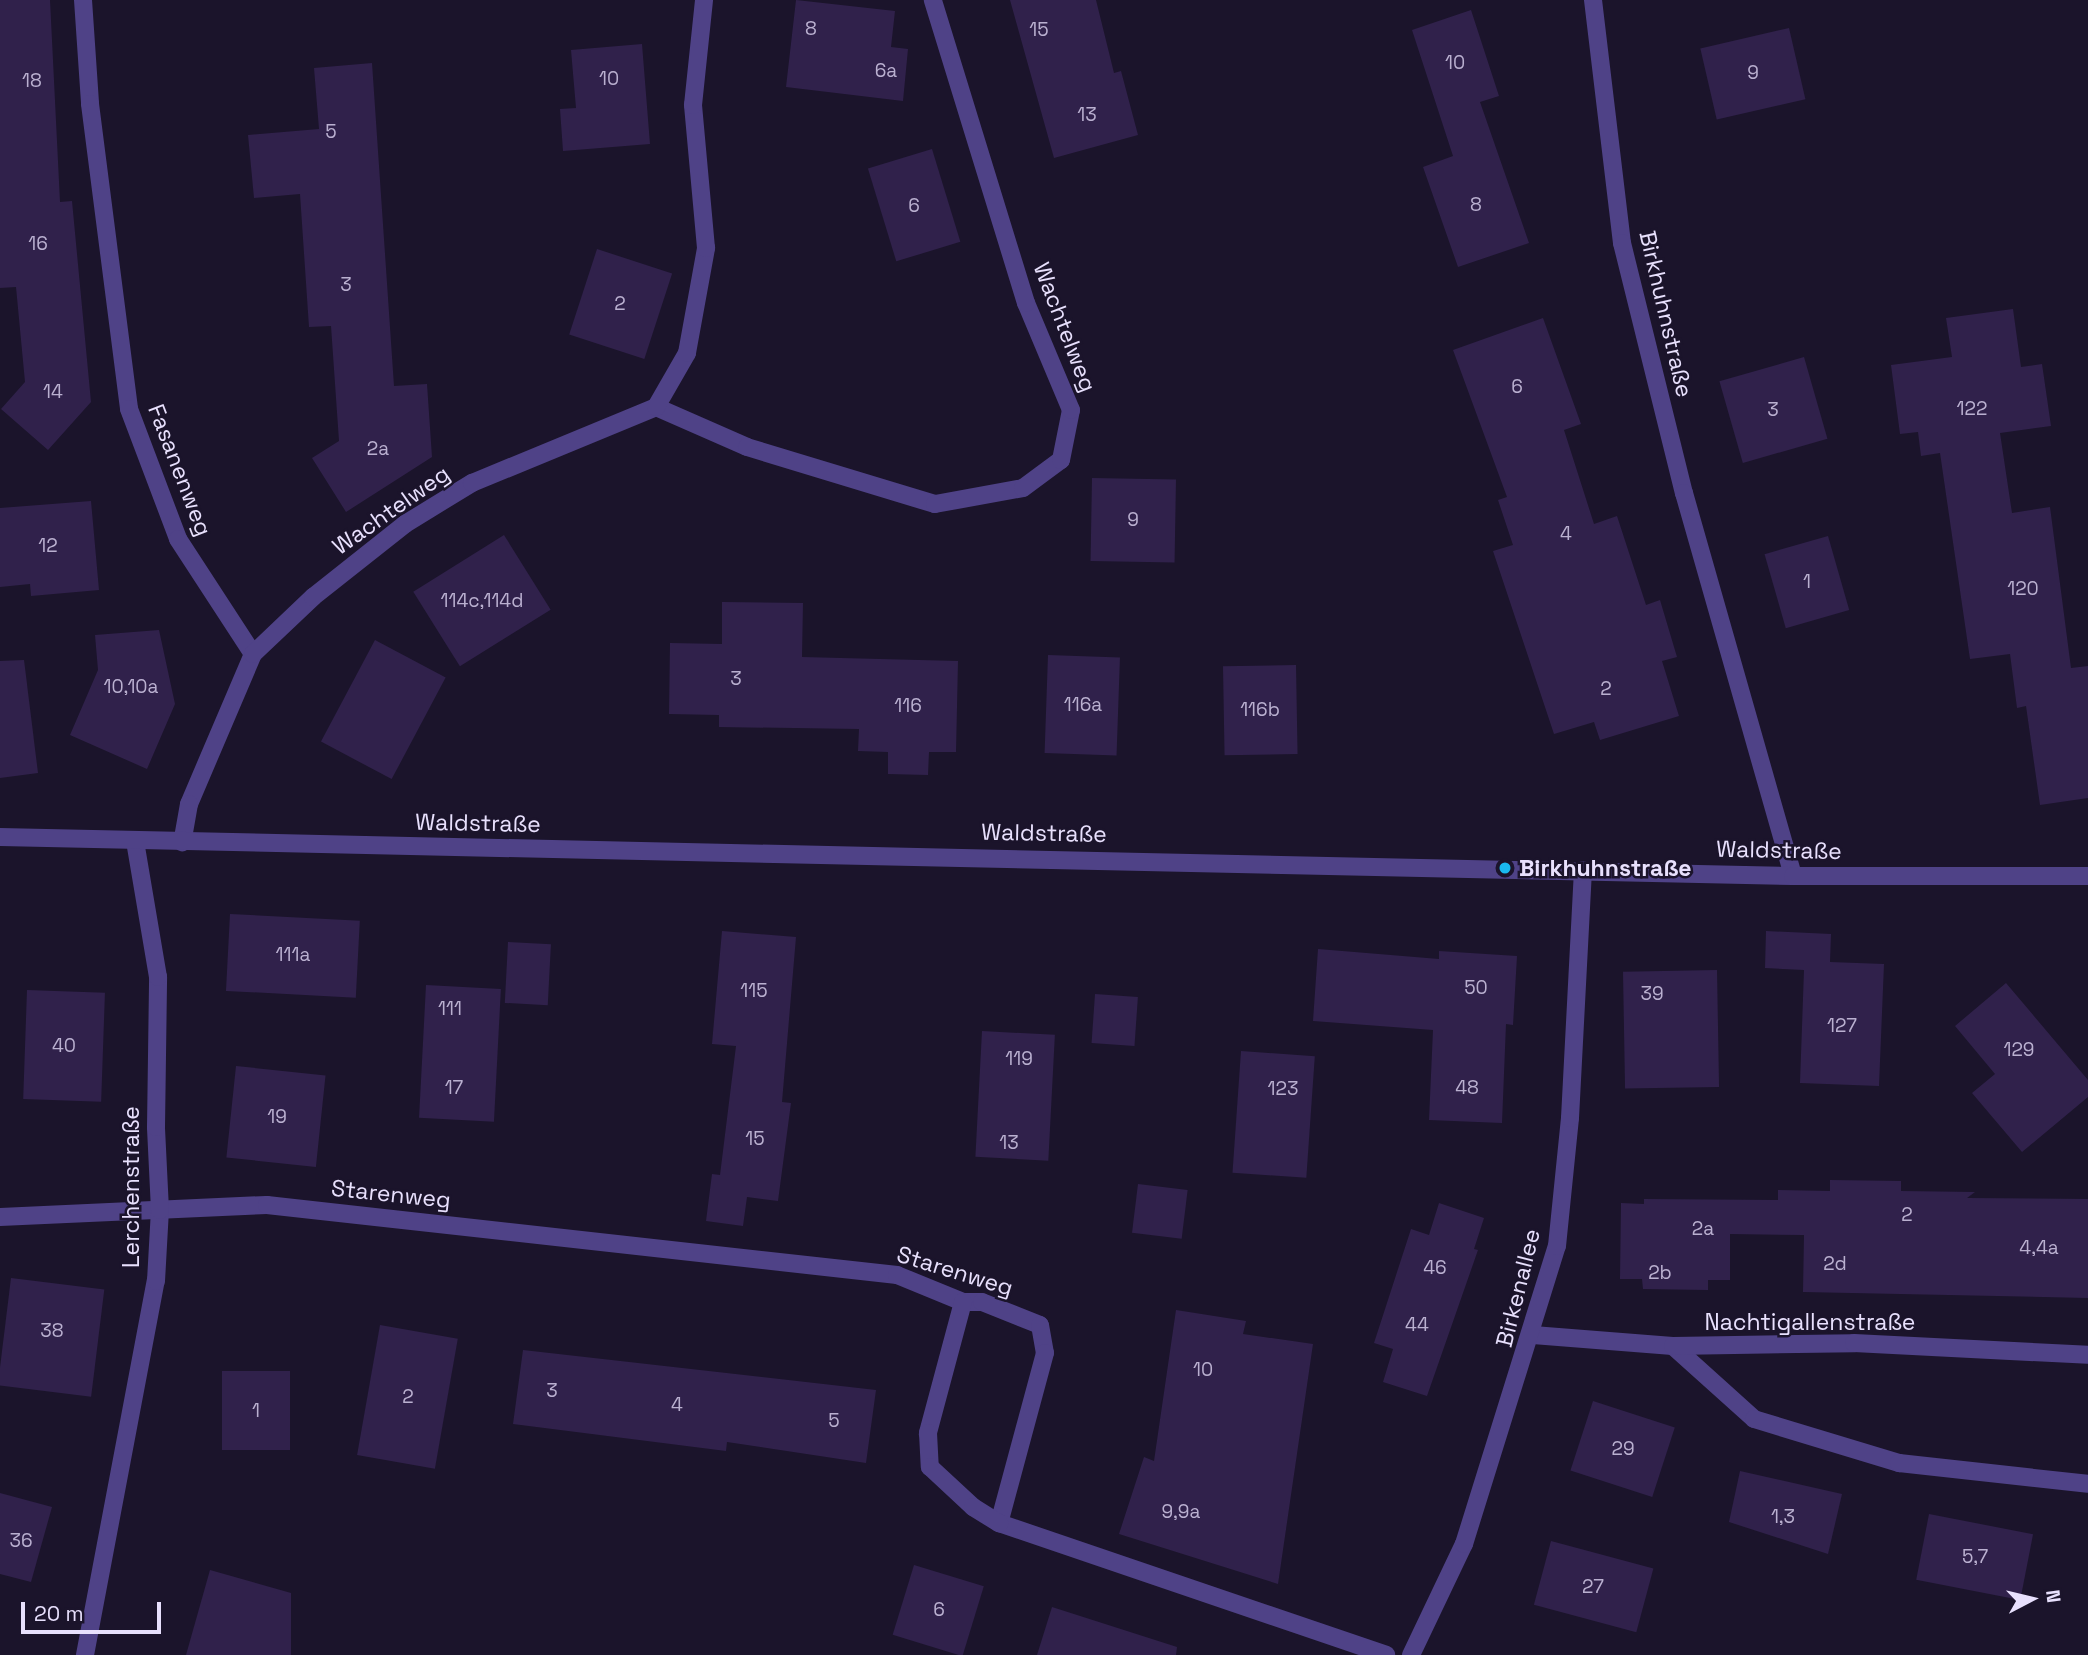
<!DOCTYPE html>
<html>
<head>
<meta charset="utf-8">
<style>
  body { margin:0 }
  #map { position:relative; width:2088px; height:1655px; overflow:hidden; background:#1b142b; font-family:"Space Grotesk",sans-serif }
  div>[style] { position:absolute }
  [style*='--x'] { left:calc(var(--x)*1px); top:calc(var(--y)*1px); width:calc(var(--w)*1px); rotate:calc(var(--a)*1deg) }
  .building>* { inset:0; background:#30214b; transform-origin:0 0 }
  .service>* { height:18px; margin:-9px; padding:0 9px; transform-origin:9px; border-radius:9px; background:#4f4287 }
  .minor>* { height:18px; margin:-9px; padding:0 9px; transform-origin:9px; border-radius:9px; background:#4f4287 }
  .tertiary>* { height:18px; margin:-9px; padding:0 9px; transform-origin:9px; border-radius:9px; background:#4f4287 }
  .dots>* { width:19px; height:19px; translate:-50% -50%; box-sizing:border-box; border:4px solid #1b142b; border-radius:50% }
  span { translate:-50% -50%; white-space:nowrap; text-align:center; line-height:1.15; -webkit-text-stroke:5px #1b142b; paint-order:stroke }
  .number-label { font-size:19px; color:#bab0d0 }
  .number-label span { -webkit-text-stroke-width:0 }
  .street-label { font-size:23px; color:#e8e0fd }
  .poi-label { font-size:23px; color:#e8e0fd; font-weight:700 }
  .left { translate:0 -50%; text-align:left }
  .north { position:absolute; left:1997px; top:1564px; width:70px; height:70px; -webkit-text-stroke:5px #1b142b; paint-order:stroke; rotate:83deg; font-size:19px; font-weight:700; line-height:28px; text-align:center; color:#e8e0fd }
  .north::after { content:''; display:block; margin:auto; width:24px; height:32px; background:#e8e0fd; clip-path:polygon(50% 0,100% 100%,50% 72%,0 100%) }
  .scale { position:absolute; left:21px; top:1602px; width:140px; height:32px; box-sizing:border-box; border:4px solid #e8e0fd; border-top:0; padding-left:9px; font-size:21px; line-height:24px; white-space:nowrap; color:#e8e0fd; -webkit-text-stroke:5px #1b142b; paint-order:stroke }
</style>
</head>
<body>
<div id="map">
  <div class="building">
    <i style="clip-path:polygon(0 0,50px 0,60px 202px,72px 201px,91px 402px,48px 450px,1px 409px,25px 382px,16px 287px,0 288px)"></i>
    <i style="clip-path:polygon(796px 0,895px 11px,891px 47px,908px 49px,903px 101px,786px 87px)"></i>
    <i style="clip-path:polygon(1010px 0,1096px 0,1114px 73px,1121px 71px,1138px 135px,1054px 158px)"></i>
    <i style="clip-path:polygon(1471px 10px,1499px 96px,1480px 102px,1529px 243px,1458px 267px,1423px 167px,1453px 156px,1412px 30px)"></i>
    <i style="left:1789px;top:28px;width:73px;height:91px;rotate:77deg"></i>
    <i style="clip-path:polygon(642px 44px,650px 144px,563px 151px,560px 109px,576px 108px,571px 50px)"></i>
    <i style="clip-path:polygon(372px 63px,394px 386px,427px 384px,432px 457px,346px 512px,312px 458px,339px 441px,331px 326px,309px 327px,300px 194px,254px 198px,248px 135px,319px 129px,314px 68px)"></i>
    <i style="left:932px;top:149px;width:97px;height:67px;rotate:73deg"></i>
    <i style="left:597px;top:249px;width:79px;height:90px;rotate:18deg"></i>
    <i style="clip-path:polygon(2013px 309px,2021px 367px,2042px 364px,2051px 426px,2000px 433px,2012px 513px,2050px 507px,2071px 668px,2088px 666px,2088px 798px,2040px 805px,2026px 706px,2017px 708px,2010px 654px,1970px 659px,1940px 453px,1921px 456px,1918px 432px,1900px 434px,1891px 365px,1952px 357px,1946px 318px)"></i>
    <i style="clip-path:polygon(1543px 318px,1581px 424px,1564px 430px,1594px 524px,1617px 516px,1646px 605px,1660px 600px,1677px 657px,1662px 661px,1679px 716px,1600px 740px,1594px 722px,1554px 734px,1493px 551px,1513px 545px,1498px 500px,1507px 497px,1453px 350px)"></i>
    <i style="left:1804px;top:357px;width:85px;height:88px;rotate:74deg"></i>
    <i style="left:1092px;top:478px;width:84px;height:83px;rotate:1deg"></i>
    <i style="clip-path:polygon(91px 501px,99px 590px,31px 596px,30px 584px,0 587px,0 508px)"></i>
    <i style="left:504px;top:535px;width:88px;height:107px;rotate:58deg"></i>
    <i style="left:1828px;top:536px;width:77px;height:66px;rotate:74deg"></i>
    <i style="clip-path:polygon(722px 602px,803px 603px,802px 657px,958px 661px,956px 752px,929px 752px,928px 775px,888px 774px,888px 752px,858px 751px,859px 729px,719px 727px,719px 715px,669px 714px,670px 643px,722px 644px)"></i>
    <i style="clip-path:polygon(159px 630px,175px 704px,147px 769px,70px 735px,98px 670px,95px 635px)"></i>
    <i style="left:375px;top:640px;width:80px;height:115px;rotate:28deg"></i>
    <i style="left:1048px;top:655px;width:72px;height:98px;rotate:2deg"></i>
    <i style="clip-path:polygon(24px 660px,38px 773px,0 778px,0 661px)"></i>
    <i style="left:1296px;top:665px;width:89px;height:73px;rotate:89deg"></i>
    <i style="left:230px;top:914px;width:130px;height:77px;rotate:3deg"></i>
    <i style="clip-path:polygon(722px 931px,796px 937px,782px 1102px,791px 1103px,778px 1201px,747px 1197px,743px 1226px,706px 1221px,712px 1174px,720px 1175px,736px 1046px,712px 1044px)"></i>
    <i style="clip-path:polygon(1766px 931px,1831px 934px,1830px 962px,1884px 964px,1879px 1086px,1800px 1083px,1804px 970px,1765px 968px)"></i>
    <i style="left:508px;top:942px;width:43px;height:61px;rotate:3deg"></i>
    <i style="clip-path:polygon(1318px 949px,1439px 959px,1439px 951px,1517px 956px,1513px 1025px,1506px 1024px,1502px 1123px,1429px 1120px,1433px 1030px,1313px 1021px)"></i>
    <i style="left:1717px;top:970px;width:117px;height:94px;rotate:89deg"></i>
    <i style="clip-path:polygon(2006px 983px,2088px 1080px,2088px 1097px,2022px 1152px,1972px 1093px,1995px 1074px,1955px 1026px)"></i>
    <i style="left:426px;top:985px;width:75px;height:133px;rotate:3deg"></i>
    <i style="left:27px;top:990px;width:78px;height:109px;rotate:2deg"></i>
    <i style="left:1095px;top:994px;width:43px;height:49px;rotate:4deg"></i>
    <i style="left:982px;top:1031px;width:73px;height:126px;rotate:3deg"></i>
    <i style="left:1241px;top:1051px;width:74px;height:122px;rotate:4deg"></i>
    <i style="left:236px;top:1066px;width:90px;height:92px;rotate:6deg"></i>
    <i style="clip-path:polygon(1830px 1180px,1901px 1181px,1901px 1191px,1975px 1192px,1967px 1198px,2088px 1199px,2088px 1298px,1803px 1292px,1804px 1235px,1730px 1234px,1730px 1280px,1708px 1280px,1708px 1290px,1643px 1289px,1642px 1279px,1620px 1279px,1621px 1203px,1644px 1204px,1644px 1199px,1778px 1200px,1778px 1190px,1830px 1191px)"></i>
    <i style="left:1138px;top:1184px;width:50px;height:49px;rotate:7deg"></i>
    <i style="clip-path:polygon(1439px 1203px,1484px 1218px,1474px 1249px,1478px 1250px,1427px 1396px,1383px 1382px,1393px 1349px,1374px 1343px,1411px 1229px,1429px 1235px)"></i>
    <i style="left:11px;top:1278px;width:94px;height:108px;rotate:7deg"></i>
    <i style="clip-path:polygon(1176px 1310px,1246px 1321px,1243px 1334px,1313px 1344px,1278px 1584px,1119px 1534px,1144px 1457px,1154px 1461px)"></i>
    <i style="left:380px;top:1325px;width:79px;height:132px;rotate:10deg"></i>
    <i style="clip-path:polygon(523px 1350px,876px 1390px,866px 1463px,727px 1442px,726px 1451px,513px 1424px)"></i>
    <i style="left:222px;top:1371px;width:68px;height:79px"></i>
    <i style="left:1593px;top:1401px;width:86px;height:73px;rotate:18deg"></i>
    <i style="clip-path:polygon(1740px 1471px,1842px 1494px,1828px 1554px,1729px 1522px)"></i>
    <i style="clip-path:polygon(0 1493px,52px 1507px,31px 1582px,0 1574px)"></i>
    <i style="left:1929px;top:1514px;width:106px;height:67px;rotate:11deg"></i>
    <i style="left:1551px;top:1541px;width:106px;height:66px;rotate:15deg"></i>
    <i style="left:914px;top:1565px;width:73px;height:73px;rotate:17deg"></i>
    <i style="clip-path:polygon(210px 1570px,291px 1593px,291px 1655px,186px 1655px)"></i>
    <i style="clip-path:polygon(1052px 1607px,1177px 1647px,1176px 1655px,1037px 1655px)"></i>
  </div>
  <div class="service">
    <i style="--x:1673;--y:1346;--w:109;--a:42"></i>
    <i style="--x:1754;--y:1419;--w:152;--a:16.9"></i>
    <i style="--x:1899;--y:1463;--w:190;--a:6.3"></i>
  </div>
  <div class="minor">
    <i style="--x:83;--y:0;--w:104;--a:86.1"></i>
    <i style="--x:90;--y:104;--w:307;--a:82.7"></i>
    <i style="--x:129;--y:409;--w:139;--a:69.3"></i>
    <i style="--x:178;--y:539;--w:137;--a:56.9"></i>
    <i style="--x:253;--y:654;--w:163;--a:113.1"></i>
    <i style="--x:189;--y:804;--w:39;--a:100"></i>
    <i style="--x:1593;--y:0;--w:245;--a:83.2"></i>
    <i style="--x:1622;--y:243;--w:258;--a:76.1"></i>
    <i style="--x:1684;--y:493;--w:398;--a:74.1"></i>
    <i style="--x:656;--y:407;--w:99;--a:23.7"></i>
    <i style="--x:747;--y:447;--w:196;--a:16.9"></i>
    <i style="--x:935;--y:504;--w:89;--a:-10.3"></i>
    <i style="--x:1023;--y:488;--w:47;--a:-36.4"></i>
    <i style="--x:1061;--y:460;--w:51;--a:-78.7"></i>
    <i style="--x:1071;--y:410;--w:116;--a:-112.8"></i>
    <i style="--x:1026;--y:303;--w:317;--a:-107.1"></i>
    <i style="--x:253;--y:654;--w:83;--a:-43.5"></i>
    <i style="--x:313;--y:597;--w:117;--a:-38.4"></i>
    <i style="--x:405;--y:524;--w:79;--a:-31.5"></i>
    <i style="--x:472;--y:483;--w:199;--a:-22.4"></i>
    <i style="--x:656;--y:407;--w:62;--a:-60.1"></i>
    <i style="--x:687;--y:353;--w:107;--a:-79.7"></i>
    <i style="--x:706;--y:248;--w:144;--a:-95.2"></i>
    <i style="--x:693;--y:105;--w:106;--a:-84"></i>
    <i style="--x:0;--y:1217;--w:267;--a:-2.6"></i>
    <i style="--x:267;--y:1205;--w:634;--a:6.34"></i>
    <i style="--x:897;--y:1275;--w:71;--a:22.2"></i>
    <i style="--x:963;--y:1302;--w:19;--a:0"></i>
    <i style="--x:982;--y:1302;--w:62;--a:21.6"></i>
    <i style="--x:1040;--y:1325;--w:28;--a:80"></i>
    <i style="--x:1045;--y:1353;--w:176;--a:105.1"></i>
    <i style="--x:999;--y:1523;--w:409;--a:18.8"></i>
    <i style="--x:963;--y:1302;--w:136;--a:105"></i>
    <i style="--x:928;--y:1433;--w:34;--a:87"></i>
    <i style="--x:930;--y:1467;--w:59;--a:42.9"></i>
    <i style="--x:973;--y:1507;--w:31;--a:32"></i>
    <i style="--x:1533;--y:1335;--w:140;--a:4.5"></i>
    <i style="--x:1673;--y:1346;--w:181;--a:-0.9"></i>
    <i style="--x:1854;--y:1343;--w:234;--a:2.9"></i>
    <i style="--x:85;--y:1655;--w:381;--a:-79.3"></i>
    <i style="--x:156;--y:1281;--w:71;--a:-86.8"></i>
    <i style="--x:160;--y:1210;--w:83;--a:-92.8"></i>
    <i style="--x:156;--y:1127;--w:150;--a:-89.2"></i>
    <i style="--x:158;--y:977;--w:138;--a:-99.6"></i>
    <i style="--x:1411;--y:1655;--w:123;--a:-64.5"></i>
    <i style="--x:1464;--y:1544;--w:312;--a:-72.7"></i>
    <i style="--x:1557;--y:1246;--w:129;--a:-84.2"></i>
    <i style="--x:1570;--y:1118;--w:248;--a:-87"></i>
  </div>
  <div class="tertiary">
    <i style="--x:0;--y:837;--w:1793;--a:1.25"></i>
    <i style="--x:1793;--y:876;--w:295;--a:0"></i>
  </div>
  <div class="dots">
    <i style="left:1505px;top:868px;background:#1ab9ef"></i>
  </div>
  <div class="number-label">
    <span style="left:811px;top:29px">8</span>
    <span style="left:1039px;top:30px">15</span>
    <span style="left:1455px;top:63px">10</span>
    <span style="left:886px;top:71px">6a</span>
    <span style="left:1753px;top:73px">9</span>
    <span style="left:609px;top:79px">10</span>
    <span style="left:32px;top:81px">18</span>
    <span style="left:1087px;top:115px">13</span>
    <span style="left:331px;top:132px">5</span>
    <span style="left:1476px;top:205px">8</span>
    <span style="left:914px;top:206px">6</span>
    <span style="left:38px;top:244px">16</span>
    <span style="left:346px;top:285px">3</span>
    <span style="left:620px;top:304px">2</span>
    <span style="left:1517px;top:387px">6</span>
    <span style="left:53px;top:392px">14</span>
    <span style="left:1972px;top:409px">122</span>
    <span style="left:1773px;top:410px">3</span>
    <span style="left:378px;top:449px">2a</span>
    <span style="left:1133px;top:520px">9</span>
    <span style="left:1566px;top:534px">4</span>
    <span style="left:48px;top:546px">12</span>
    <span style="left:1807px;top:582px">1</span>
    <span style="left:2023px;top:589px">120</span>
    <span style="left:482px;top:601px">114c,114d</span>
    <span style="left:736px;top:679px">3</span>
    <span style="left:131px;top:687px">10,10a</span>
    <span style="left:1606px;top:689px">2</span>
    <span style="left:1083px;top:705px">116a</span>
    <span style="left:908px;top:706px">116</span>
    <span style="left:1260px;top:710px">116b</span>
    <span style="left:293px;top:955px">111a</span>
    <span style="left:1476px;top:988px">50</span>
    <span style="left:754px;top:991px">115</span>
    <span style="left:1652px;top:994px">39</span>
    <span style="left:450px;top:1009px">111</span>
    <span style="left:1842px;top:1026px">127</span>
    <span style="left:64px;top:1046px">40</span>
    <span style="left:2019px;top:1050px">129</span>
    <span style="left:1019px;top:1059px">119</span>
    <span style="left:454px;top:1088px">17</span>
    <span style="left:1467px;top:1088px">48</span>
    <span style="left:1283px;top:1089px">123</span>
    <span style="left:277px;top:1117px">19</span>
    <span style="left:755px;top:1139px">15</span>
    <span style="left:1009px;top:1143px">13</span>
    <span style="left:1907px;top:1215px">2</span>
    <span style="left:1703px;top:1229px">2a</span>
    <span style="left:2039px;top:1248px">4,4a</span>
    <span style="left:1835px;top:1264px">2d</span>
    <span style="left:1435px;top:1268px">46</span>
    <span style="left:1660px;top:1273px">2b</span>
    <span style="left:1417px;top:1325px">44</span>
    <span style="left:52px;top:1331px">38</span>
    <span style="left:1203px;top:1370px">10</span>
    <span style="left:552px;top:1391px">3</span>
    <span style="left:408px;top:1397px">2</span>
    <span style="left:677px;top:1405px">4</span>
    <span style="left:256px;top:1411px">1</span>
    <span style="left:834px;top:1421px">5</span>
    <span style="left:1623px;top:1449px">29</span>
    <span style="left:1181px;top:1512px">9,9a</span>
    <span style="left:1783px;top:1517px">1,3</span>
    <span style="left:21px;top:1541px">36</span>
    <span style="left:1975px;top:1557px">5,7</span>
    <span style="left:1593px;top:1587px">27</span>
    <span style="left:939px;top:1610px">6</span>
  </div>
  <div class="street-label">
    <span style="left:1666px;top:314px;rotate:77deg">Birkhuhnstraße</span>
    <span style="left:1065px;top:327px;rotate:69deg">Wachtelweg</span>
    <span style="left:180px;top:470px;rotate:69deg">Fasanenweg</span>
    <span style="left:391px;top:510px;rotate:-35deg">Wachtelweg</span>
    <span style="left:478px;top:823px;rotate:1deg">Waldstraße</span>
    <span style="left:1044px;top:833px;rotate:1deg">Waldstraße</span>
    <span style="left:1779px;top:850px;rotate:1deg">Waldstraße</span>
    <span style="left:131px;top:1187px;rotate:-90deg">Lerchenstraße</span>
    <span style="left:391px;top:1194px;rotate:6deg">Starenweg</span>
    <span style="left:955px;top:1271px;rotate:17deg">Starenweg</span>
    <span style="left:1518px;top:1288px;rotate:-76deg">Birkenallee</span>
    <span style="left:1810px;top:1322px">Nachtigallenstraße</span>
  </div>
  <div class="poi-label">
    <span class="left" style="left:1519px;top:868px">Birkhuhnstraße</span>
  </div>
  <div class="north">N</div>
  <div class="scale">20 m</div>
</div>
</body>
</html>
